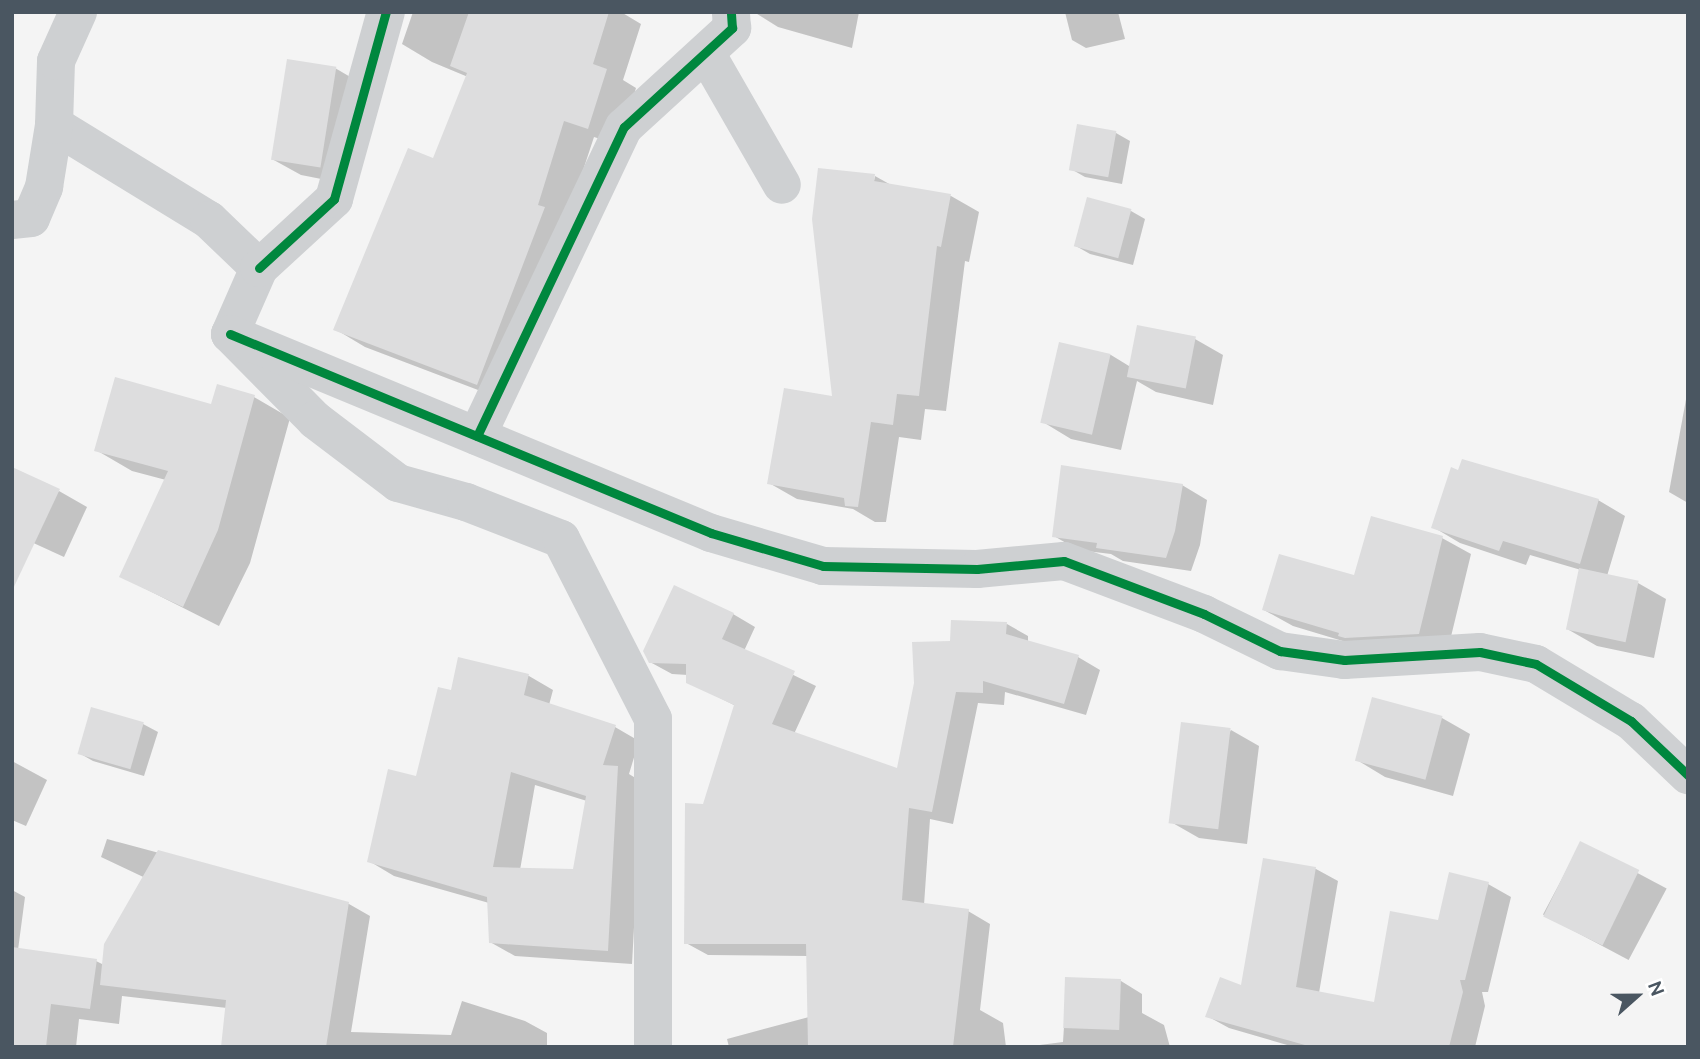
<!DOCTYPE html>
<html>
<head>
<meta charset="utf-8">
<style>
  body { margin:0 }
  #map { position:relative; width:1700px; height:1059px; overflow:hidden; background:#f4f4f4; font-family:Ubuntu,sans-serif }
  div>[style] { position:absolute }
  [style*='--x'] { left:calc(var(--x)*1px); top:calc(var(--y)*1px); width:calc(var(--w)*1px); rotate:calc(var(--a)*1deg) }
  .shadow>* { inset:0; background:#0003; transform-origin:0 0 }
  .building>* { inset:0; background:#ddddde; transform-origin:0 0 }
  .minor>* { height:38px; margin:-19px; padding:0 19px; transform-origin:19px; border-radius:19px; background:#ced0d2 }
  .cycleway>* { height:9px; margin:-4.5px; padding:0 4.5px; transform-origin:4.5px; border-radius:4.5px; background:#00873e }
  span { translate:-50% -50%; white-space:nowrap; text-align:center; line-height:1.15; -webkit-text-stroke:5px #fff; paint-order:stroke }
  .frame { position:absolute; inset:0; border:14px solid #4a5661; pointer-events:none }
  .north { position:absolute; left:1602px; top:961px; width:70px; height:70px; -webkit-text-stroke:5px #fff; paint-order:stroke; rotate:69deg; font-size:19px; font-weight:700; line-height:28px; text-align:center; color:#4a5661 }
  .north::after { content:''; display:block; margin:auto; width:24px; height:32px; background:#4a5661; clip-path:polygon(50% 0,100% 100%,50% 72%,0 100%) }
</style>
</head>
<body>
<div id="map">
  <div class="shadow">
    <i style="clip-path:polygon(413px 12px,621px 12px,641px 24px,623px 80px,636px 88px,619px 145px,594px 137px,507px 401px,365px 347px,335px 329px,433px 161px,468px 77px,432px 62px,402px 44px)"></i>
    <i style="clip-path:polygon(754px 12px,859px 12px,852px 48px,778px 27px)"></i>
    <i style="clip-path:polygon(1065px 12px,1118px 12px,1125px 39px,1086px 48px,1072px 40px)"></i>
    <i style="clip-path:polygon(335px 68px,364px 85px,347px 184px,301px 175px,272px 159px)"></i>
    <i style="clip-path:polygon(1079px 126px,1116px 133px,1130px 141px,1122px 184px,1085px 177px,1071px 169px)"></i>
    <i style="clip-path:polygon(875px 176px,891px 185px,951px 196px,979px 212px,969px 262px,965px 261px,946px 411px,925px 409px,921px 440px,899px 437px,886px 522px,875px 522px,853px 509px,797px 499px,769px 483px,834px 398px)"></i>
    <i style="clip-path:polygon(1088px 199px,1131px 211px,1145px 219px,1133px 265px,1090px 254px,1076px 246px)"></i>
    <i style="clip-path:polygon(1195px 339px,1223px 355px,1213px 405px,1156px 392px,1137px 381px,1121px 450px,1071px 439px,1043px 422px,1060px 344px,1111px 355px,1129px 366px)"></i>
    <i style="clip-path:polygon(1687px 394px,1688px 395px,1688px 503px,1669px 492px)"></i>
    <i style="clip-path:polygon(254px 397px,290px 418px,250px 563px,219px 626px,122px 577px,166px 480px,132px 471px,96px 450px,213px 406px)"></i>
    <i style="clip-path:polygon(1182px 485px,1207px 500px,1200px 545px,1191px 571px,1123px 561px,1111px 554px,1078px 550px,1054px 536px)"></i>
    <i style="clip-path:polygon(59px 491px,87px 507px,64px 557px,16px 535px)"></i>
    <i style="clip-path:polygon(1598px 500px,1625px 516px,1607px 576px,1638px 583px,1666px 599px,1654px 658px,1597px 646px,1569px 630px,1581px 570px,1530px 555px,1526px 565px,1460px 543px,1433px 527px)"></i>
    <i style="clip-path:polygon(1442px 538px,1471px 554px,1448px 649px,1356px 645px,1293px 626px,1264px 610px,1356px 578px)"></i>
    <i style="clip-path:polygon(733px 614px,755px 627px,744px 651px,816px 686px,794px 734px,899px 770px,952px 643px,1007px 624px,1028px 636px,1028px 642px,1078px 657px,1100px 670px,1086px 715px,1005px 692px,1004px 705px,978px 703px,953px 824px,930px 819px,924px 905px,968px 911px,990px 924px,980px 1010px,1003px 1023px,1006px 1047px,729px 1047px,727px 1039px,809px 1017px,808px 956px,708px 955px,686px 943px,704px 806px,736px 706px,688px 682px,688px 675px,672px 674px,650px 662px)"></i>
    <i style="clip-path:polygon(evenodd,460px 659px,529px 676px,553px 690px,549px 705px,615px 727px,639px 741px,629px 774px,642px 782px,632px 964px,515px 956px,490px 942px,489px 903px,394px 876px,369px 861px,417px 778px,452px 693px,460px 659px,535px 785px,587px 801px,575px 871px,520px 870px,535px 785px)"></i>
    <i style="clip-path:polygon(1373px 699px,1442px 718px,1470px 734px,1453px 796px,1385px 777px,1357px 760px)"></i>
    <i style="clip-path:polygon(92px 709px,143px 724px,158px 732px,144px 776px,93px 761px,79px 753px)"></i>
    <i style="clip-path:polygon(1231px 730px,1259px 746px,1247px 844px,1199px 838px,1171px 822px)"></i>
    <i style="clip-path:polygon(12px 761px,47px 780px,26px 826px,12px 820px)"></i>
    <i style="clip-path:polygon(107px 839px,349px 904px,370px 916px,351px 1032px,451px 1035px,462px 1001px,525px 1021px,547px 1033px,547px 1047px,223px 1047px,227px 1008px,122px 996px,119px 1024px,79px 1019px,76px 1047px,12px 1047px,12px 890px,25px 897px,18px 950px,96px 961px,104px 965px,211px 909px,101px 857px)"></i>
    <i style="left:1581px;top:843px;width:97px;height:81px;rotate:28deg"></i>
    <i style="clip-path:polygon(1264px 860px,1316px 869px,1338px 881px,1319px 993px,1387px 1047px,1294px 1047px,1229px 1028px,1207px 1016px,1243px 987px)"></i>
    <i style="clip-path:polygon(1488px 884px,1511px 897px,1488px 992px,1482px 992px,1485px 1006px,1475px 1047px,1413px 1047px,1439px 922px)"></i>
    <i style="clip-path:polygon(1067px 979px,1121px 981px,1142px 994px,1142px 1013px,1164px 1025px,1170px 1047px,1024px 1047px,1063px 1042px)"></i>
  </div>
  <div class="building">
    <i style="clip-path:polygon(469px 12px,609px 12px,593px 64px,607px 69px,588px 129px,564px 121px,538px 205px,545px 207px,477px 385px,333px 330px,408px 148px,433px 158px,467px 73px,450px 66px)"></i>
    <i style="left:287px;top:59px;width:50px;height:102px;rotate:9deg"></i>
    <i style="left:1077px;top:124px;width:40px;height:47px;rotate:10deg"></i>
    <i style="clip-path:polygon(818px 168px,875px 174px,874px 181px,951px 194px,941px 247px,937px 246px,919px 396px,897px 394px,893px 425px,871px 422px,858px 507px,845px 506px,844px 498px,767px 484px,784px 388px,832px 396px,812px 219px)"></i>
    <i style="left:1087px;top:197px;width:46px;height:51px;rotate:15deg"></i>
    <i style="left:1137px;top:325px;width:60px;height:53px;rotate:11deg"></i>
    <i style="left:1059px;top:342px;width:53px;height:83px;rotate:13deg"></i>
    <i style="clip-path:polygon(115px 377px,211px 404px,217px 384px,255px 395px,218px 530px,183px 607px,119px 577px,168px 471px,94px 451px)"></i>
    <i style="clip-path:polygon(1462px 459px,1599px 499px,1580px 564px,1503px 541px,1499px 551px,1431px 528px,1451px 467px,1458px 470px)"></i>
    <i style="clip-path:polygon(1061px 465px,1183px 484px,1175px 531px,1166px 558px,1096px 548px,1097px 543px,1052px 537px)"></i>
    <i style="clip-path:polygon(12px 467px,60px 489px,12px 591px)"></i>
    <i style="clip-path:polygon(1371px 516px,1443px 536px,1419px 634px,1345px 638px,1338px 636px,1339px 633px,1262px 610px,1279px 554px,1354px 575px)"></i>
    <i style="left:1579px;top:568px;width:61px;height:63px;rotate:12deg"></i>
    <i style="clip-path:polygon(674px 585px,734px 613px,722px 639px,795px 671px,772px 724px,897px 768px,914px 683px,912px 642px,950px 641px,951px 620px,1007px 622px,1006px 634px,1079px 655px,1064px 704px,983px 681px,983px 693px,956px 692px,932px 812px,909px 808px,902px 900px,969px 909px,953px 1047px,808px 1047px,806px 944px,684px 944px,685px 803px,703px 804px,734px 705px,686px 683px,686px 664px,649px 663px,643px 651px)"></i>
    <i style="clip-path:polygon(evenodd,458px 657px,529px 674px,524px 695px,616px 725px,603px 765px,618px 766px,608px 951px,489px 943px,487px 897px,367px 862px,388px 769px,416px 776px,438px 687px,451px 690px,458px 657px,511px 772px,586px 796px,573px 869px,493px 867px,511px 772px)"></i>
    <i style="left:1372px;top:697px;width:73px;height:66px;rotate:15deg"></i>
    <i style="left:91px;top:707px;width:55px;height:49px;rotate:16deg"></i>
    <i style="left:1181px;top:722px;width:50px;height:102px;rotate:7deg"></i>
    <i style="left:1580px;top:841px;width:66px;height:84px;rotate:26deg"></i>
    <i style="clip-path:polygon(158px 850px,349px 902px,326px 1047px,221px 1047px,226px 1000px,100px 985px,104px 944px)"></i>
    <i style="clip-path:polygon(1263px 858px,1316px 867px,1296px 987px,1374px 1002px,1390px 911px,1438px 920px,1449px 872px,1489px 882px,1465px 980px,1460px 980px,1463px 992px,1449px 1047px,1312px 1047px,1205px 1017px,1220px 977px,1241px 985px)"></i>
    <i style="clip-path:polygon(12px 947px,97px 959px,90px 1009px,51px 1004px,46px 1047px,12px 1047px)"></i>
    <i style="left:1065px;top:977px;width:56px;height:51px;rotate:2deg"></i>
  </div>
  <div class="minor">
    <i style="--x:706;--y:53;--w:152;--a:60.1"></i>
    <i style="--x:54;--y:125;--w:182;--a:31.5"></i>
    <i style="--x:209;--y:220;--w:69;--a:43.8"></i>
    <i style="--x:259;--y:268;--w:72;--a:113.7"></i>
    <i style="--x:230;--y:334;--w:121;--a:45.3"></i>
    <i style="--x:315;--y:420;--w:104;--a:37.2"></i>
    <i style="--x:398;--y:483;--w:71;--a:15.6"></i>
    <i style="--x:466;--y:502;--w:102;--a:21.3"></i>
    <i style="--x:561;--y:539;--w:202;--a:62.9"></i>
    <i style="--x:653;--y:719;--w:328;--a:90"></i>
    <i style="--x:12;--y:220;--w:19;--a:-6"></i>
    <i style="--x:31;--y:218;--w:34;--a:-67"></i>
    <i style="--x:44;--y:187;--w:63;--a:-80.8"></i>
    <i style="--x:54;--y:125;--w:64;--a:-88.2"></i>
    <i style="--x:56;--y:61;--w:54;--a:-65.8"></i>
    <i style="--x:259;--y:268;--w:102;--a:-42.6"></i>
    <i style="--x:334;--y:199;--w:194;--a:-74.5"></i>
    <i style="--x:230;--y:334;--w:521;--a:22.48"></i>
    <i style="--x:711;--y:533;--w:117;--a:16.4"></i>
    <i style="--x:823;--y:566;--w:154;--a:1.1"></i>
    <i style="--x:977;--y:569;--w:87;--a:-5.3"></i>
    <i style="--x:1064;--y:561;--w:150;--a:20.7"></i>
    <i style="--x:1204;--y:614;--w:85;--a:26"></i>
    <i style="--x:1280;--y:651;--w:65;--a:8"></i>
    <i style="--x:1344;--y:660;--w:136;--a:-3.4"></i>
    <i style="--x:1480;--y:652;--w:57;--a:12.1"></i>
    <i style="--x:1536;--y:664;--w:111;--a:31"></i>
    <i style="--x:1631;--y:721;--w:79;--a:43.5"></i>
    <i style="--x:477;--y:436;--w:342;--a:-64.6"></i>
    <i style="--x:624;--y:127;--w:147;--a:-42.5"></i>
    <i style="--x:732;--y:28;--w:16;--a:-94"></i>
  </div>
  <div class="cycleway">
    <i style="--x:259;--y:268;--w:102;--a:-42.6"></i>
    <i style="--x:334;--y:199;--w:194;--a:-74.5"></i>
    <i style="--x:230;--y:334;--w:521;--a:22.48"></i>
    <i style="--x:711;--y:533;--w:117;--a:16.4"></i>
    <i style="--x:823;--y:566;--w:154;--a:1.1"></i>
    <i style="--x:977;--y:569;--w:87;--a:-5.3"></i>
    <i style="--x:1064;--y:561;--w:150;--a:20.7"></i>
    <i style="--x:1204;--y:614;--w:85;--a:26"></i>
    <i style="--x:1280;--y:651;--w:65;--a:8"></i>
    <i style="--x:1344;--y:660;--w:136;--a:-3.4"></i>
    <i style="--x:1480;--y:652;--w:57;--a:12.1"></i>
    <i style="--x:1536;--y:664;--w:111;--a:31"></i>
    <i style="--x:1631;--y:721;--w:79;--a:43.5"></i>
    <i style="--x:477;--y:436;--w:342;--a:-64.6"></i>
    <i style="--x:624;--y:127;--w:147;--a:-42.5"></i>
    <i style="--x:732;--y:28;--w:16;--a:-94"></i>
  </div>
  <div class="frame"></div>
  <div class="north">N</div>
</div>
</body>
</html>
